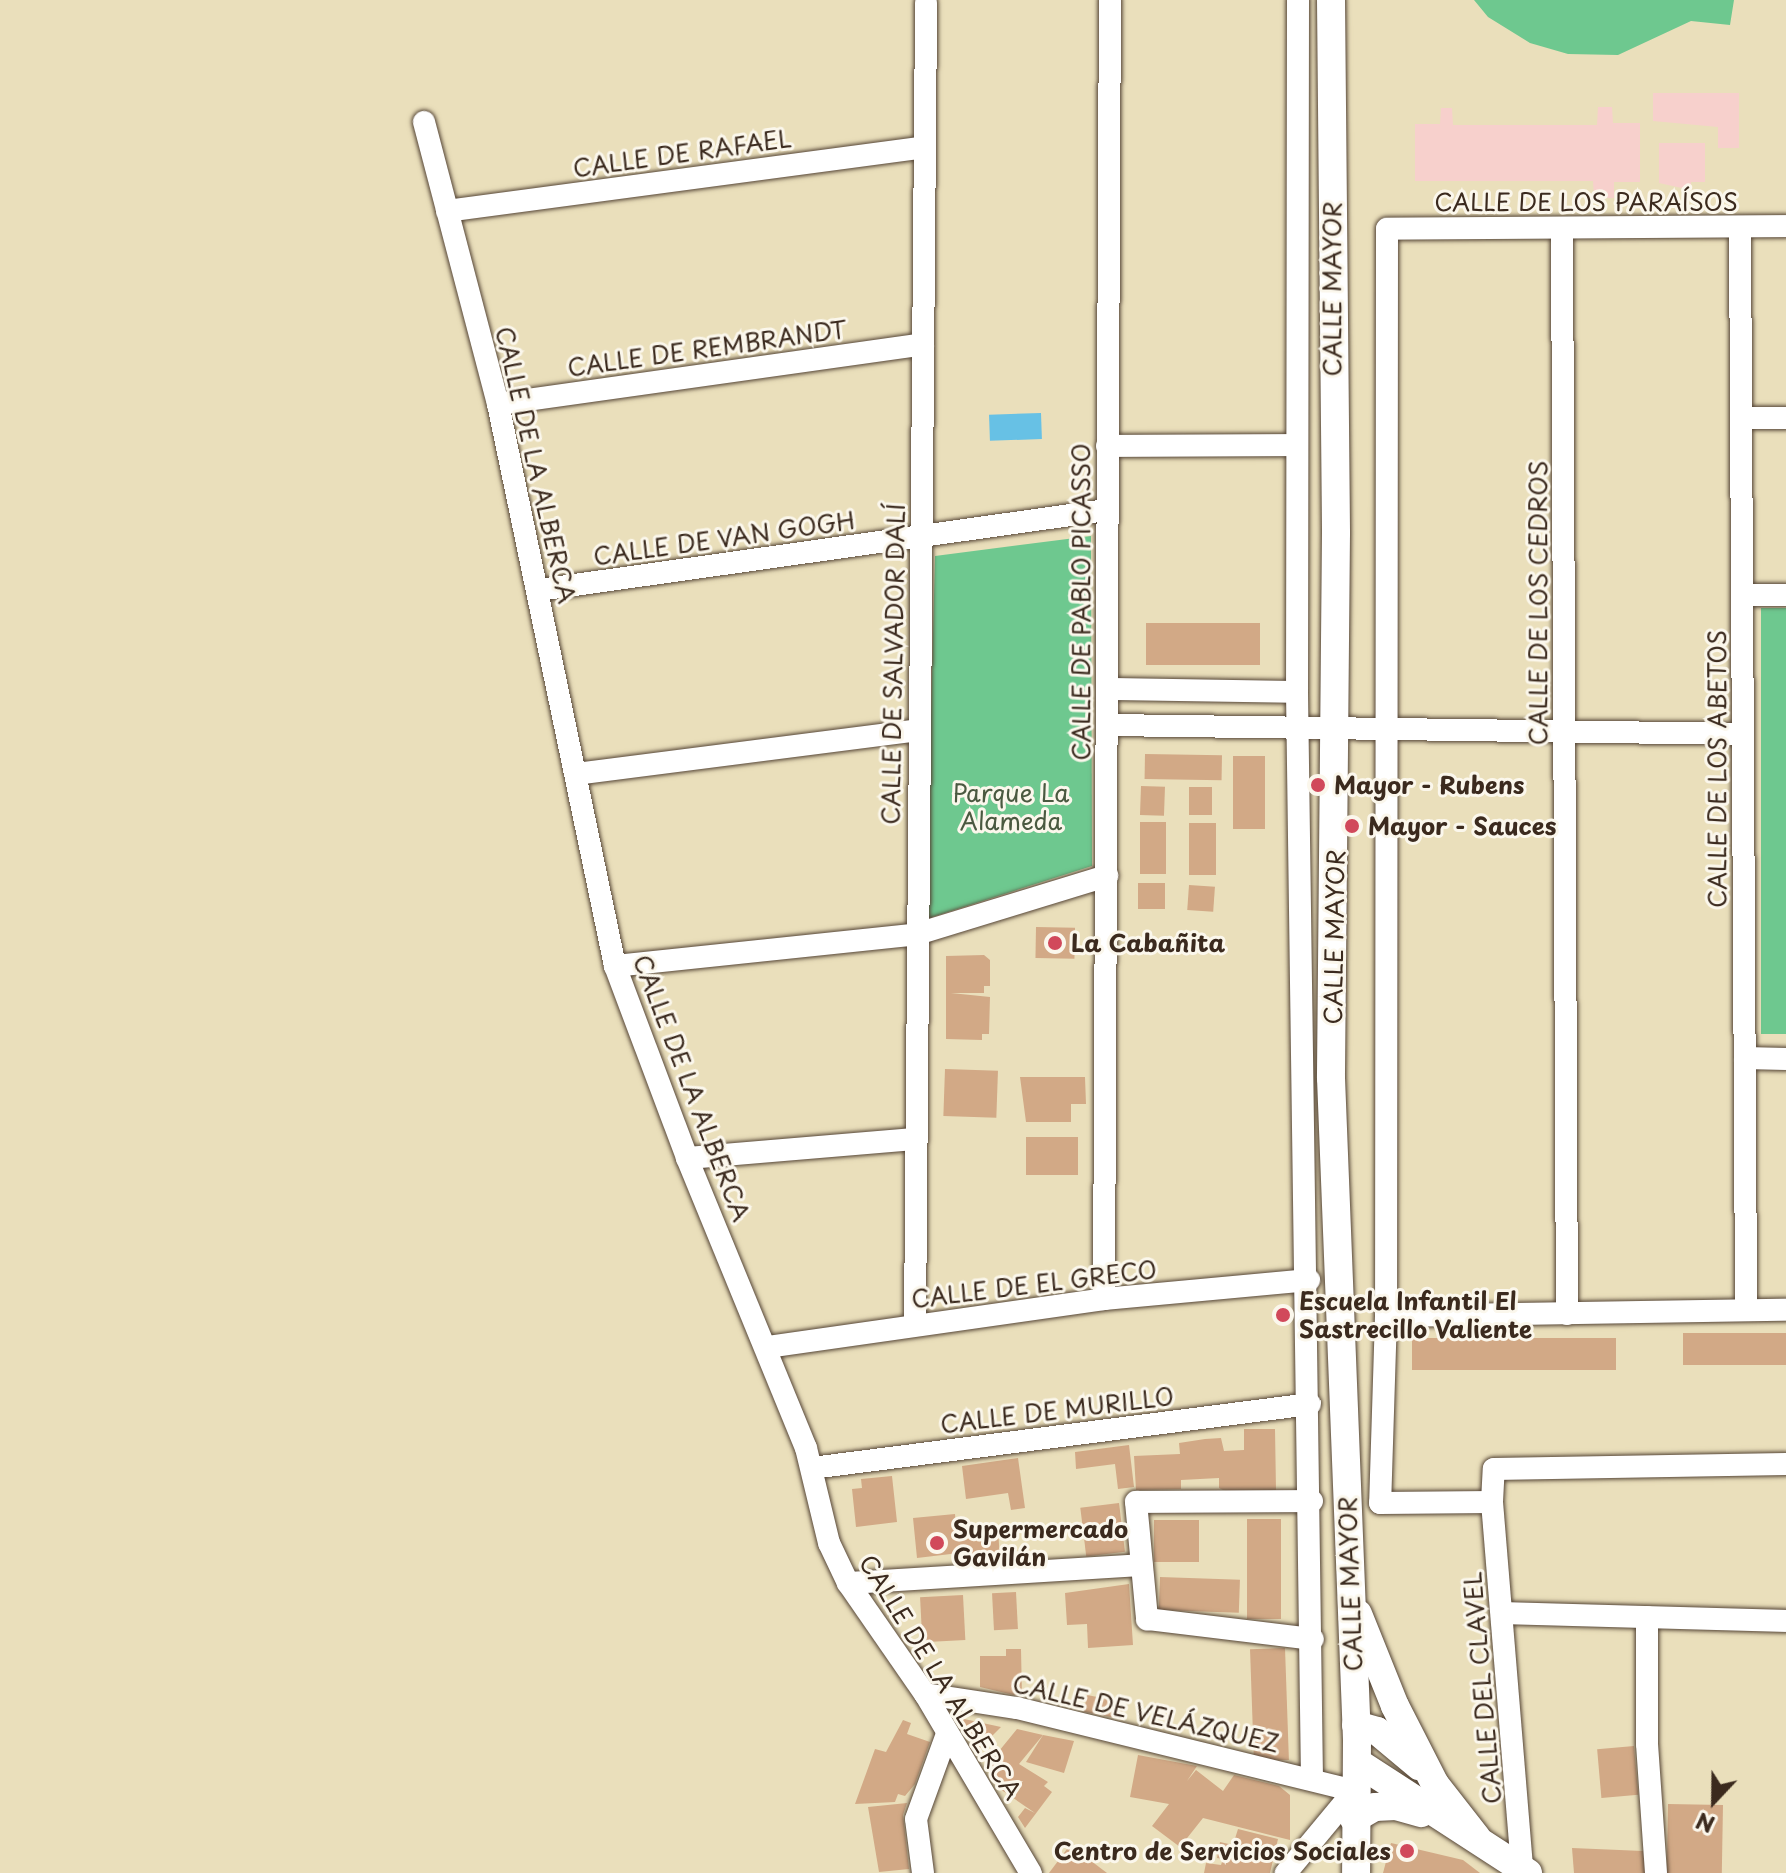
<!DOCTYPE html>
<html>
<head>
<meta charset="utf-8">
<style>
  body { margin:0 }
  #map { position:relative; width:1786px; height:1873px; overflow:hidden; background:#eadfbb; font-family:"Playpen Sans",sans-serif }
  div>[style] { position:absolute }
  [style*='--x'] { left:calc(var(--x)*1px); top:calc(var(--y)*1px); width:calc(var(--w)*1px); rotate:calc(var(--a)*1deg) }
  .built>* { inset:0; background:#f7d0cc }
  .green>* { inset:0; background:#6ec88f; transform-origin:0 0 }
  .water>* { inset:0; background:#67c1e5; transform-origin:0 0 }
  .building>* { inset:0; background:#d2a986; transform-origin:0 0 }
  .roads { filter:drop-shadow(0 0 2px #554536) drop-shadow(0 0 2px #554536) }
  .minor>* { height:22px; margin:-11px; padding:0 11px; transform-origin:11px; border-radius:11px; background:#fff }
  .tertiary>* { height:28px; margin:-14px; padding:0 14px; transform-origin:14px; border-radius:14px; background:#fff }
  .dots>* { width:22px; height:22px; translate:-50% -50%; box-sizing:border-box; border:4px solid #fbf7ec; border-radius:50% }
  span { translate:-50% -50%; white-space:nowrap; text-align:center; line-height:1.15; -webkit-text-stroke:6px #fbf7ec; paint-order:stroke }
  .street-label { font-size:24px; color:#3b2a1e }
  .poi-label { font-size:24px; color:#3b2a1e; font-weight:700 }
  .left { translate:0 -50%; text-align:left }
  .right { translate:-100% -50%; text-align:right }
  .park-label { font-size:24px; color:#4a5940 }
  .north { position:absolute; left:1674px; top:1761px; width:80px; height:80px; -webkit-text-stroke:6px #fbf7ec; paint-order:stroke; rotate:202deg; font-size:22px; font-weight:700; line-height:32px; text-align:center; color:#3b2a1e }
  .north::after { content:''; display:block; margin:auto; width:28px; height:36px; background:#3b2a1e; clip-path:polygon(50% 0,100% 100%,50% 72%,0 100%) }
</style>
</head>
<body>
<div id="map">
  <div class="built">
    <i style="clip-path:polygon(1653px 93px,1739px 93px,1739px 148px,1718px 148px,1718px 127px,1653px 121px)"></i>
    <i style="clip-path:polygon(1598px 107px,1612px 107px,1613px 123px,1640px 123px,1640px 182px,1614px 182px,1614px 198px,1594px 198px,1593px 181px,1415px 181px,1415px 124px,1440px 124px,1441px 108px,1452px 108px,1453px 125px,1597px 125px)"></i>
    <i style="clip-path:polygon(1659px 143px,1705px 143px,1705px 182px,1691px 182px,1691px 190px,1659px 183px)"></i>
  </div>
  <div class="green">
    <i style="clip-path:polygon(1474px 0,1734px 0,1730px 25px,1691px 21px,1618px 55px,1568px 54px,1530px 43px,1488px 17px)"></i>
    <i style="clip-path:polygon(1091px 536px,1092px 866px,926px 919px,935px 556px)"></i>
    <i style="left:1761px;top:608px;width:25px;height:426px"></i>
  </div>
  <div class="water">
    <i style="left:1041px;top:413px;width:26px;height:52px;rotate:88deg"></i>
  </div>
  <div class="building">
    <i style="left:1146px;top:623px;width:114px;height:42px"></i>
    <i style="left:1145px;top:754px;width:77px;height:25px;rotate:1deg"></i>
    <i style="left:1233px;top:756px;width:32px;height:73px"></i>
    <i style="left:1141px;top:786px;width:24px;height:29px;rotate:2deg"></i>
    <i style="left:1189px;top:787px;width:23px;height:28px"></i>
    <i style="left:1140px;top:822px;width:26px;height:52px"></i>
    <i style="left:1189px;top:823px;width:27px;height:52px"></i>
    <i style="left:1138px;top:883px;width:27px;height:26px"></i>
    <i style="left:1189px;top:885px;width:26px;height:25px;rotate:4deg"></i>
    <i style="left:1036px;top:927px;width:39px;height:31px;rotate:1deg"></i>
    <i style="clip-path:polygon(984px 955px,990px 960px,990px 986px,984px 986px,984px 993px,951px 993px,990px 997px,989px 1034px,982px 1034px,982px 1040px,946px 1039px,946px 956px)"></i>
    <i style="left:945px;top:1069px;width:53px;height:47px;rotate:2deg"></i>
    <i style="clip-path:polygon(1020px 1077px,1085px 1077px,1086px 1104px,1071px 1104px,1071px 1122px,1026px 1122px)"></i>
    <i style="left:1026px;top:1137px;width:52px;height:38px"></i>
    <i style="left:1786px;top:1333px;width:32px;height:103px;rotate:90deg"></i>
    <i style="left:1616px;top:1338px;width:32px;height:204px;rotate:90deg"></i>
    <i style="clip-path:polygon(1244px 1429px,1275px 1429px,1276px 1490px,1225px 1491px,1219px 1488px,1219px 1478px,1181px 1480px,1181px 1489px,1136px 1490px,1134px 1456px,1180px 1454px,1179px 1443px,1205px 1439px,1221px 1438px,1224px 1451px,1244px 1450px)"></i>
    <i style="clip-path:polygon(1129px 1445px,1134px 1487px,1118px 1489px,1115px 1464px,1076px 1469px,1075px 1452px)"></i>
    <i style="clip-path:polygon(1018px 1458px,1025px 1508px,1011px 1510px,1008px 1493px,966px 1499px,962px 1466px)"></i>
    <i style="clip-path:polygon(892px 1476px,897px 1522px,856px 1527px,852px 1489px,862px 1488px,861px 1479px)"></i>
    <i style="left:1119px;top:1503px;width:49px;height:39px;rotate:83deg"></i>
    <i style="clip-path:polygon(955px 1514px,957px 1537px,971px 1536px,970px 1529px,998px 1527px,1000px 1562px,960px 1563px,959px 1553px,917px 1558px,913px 1518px)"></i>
    <i style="left:1247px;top:1519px;width:34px;height:100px"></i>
    <i style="left:1199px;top:1520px;width:42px;height:45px;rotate:90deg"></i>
    <i style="left:1160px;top:1577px;width:80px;height:33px;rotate:2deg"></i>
    <i style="clip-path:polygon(1129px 1584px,1133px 1645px,1088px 1648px,1087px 1624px,1067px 1625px,1065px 1593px)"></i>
    <i style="left:1016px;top:1592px;width:37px;height:24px;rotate:87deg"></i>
    <i style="left:963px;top:1595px;width:45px;height:43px;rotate:87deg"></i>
    <i style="left:1285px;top:1648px;width:112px;height:35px;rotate:88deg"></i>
    <i style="clip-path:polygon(1006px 1649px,1021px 1649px,1022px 1697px,980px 1687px,980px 1656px,1006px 1656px)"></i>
    <i style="left:1087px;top:1695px;width:38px;height:17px;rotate:11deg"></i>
    <i style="clip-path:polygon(955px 1717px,1001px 1727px,977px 1751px)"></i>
    <i style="clip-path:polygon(903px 1720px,911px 1723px,907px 1734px,930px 1742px,915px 1784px,905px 1796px,898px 1794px,895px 1802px,855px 1804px,875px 1749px,886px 1752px)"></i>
    <i style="clip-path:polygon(1017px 1729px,1043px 1735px,1019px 1764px,1048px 1782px,1044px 1786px,1052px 1792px,1025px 1828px,1018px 1817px,1025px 1808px,1035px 1813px,1000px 1789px,986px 1767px)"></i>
    <i style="clip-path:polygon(1043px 1735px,1074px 1741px,1064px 1773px,1026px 1762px)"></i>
    <i style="left:1634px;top:1746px;width:49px;height:37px;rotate:85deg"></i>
    <i style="clip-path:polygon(1138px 1755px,1197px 1766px,1187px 1781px,1196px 1770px,1223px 1791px,1234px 1775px,1279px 1786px,1290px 1795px,1290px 1840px,1203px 1818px,1180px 1847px,1152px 1826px,1169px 1804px,1130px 1797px)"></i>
    <i style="clip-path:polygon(907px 1803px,903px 1815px,909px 1869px,879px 1872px,868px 1807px)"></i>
    <i style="left:1668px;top:1804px;width:55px;height:69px;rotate:1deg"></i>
    <i style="clip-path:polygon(1238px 1829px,1278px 1839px,1270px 1873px,1204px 1873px,1206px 1863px,1221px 1865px,1223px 1859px,1217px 1858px,1220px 1842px,1233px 1845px)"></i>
    <i style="clip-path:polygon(1391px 1843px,1463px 1860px,1480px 1873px,1383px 1873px)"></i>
    <i style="clip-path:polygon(1070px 1845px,1107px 1873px,1049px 1873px)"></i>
    <i style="clip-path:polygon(1572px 1848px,1643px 1851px,1645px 1873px,1574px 1873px)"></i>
  </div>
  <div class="roads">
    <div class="minor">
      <i style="--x:1298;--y:0;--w:692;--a:90.08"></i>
      <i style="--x:1297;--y:692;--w:1087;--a:89.21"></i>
      <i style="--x:424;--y:122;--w:292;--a:75.3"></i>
      <i style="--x:498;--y:404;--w:574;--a:78.24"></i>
      <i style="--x:615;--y:966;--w:205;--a:69.4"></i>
      <i style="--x:687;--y:1158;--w:313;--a:67.7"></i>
      <i style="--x:806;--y:1448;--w:98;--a:76.4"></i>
      <i style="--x:829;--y:1543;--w:44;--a:64.6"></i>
      <i style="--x:848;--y:1583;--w:135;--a:55.3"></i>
      <i style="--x:925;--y:1694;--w:208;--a:59.4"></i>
      <i style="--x:447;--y:211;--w:481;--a:-7.6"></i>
      <i style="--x:1786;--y:226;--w:399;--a:179.6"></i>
      <i style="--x:1387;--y:229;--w:1087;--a:90.05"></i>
      <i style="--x:1386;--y:1316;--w:187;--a:91.8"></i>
      <i style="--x:1380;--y:1503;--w:112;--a:-0.5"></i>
      <i style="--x:1492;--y:1502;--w:33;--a:-87"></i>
      <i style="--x:1494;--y:1469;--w:292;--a:-1"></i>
      <i style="--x:1740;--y:227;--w:1083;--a:89.68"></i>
      <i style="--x:1562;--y:228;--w:1086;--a:89.74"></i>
      <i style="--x:498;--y:404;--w:429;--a:-8"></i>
      <i style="--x:1741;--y:418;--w:45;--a:0"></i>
      <i style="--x:1107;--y:446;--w:189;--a:-0.3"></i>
      <i style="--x:539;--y:590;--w:573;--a:-8.03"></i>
      <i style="--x:1742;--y:595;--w:44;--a:0"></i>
      <i style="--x:1109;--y:689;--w:188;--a:0.9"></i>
      <i style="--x:1108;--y:725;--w:635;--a:0.81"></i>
      <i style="--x:576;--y:774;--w:346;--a:-7.3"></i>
      <i style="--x:615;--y:966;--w:304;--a:-6"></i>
      <i style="--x:917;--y:934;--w:199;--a:-17"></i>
      <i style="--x:1745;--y:1058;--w:41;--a:1.4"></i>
      <i style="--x:687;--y:1158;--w:229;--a:-4.8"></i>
      <i style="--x:1104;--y:1299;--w:1299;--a:-89.74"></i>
      <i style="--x:1386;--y:1316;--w:400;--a:-0.9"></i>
      <i style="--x:915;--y:1324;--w:1321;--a:-89.52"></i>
      <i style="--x:767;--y:1347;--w:340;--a:-8.1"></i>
      <i style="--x:1104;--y:1299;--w:206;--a:-5.3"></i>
      <i style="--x:812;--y:1468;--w:502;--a:-7.32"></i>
      <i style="--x:1312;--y:1501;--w:176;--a:179.7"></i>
      <i style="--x:1136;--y:1502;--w:118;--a:84.6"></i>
      <i style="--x:1147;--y:1619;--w:167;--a:6.9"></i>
      <i style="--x:1492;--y:1502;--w:368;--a:85.3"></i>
      <i style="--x:848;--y:1583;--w:294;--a:-3.5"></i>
      <i style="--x:1503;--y:1613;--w:283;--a:1.6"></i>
      <i style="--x:1647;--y:1617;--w:127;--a:90"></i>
      <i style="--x:1647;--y:1744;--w:129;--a:86"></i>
      <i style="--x:925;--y:1694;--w:93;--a:8.7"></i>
      <i style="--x:1017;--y:1708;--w:347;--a:13.8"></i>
      <i style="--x:1354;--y:1791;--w:107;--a:129.7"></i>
      <i style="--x:923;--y:1873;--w:54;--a:-97.4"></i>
      <i style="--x:916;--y:1819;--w:90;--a:-70"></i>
    </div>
    <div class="tertiary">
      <i style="--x:1331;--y:0;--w:533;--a:89.46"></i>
      <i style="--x:1336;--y:533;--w:545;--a:90.53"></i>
      <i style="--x:1331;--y:1078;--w:664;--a:87.75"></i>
      <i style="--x:1357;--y:1741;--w:132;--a:90.4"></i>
      <i style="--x:1358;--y:1614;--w:99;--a:68.1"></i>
      <i style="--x:1395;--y:1706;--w:88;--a:62.9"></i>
      <i style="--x:1435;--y:1784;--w:68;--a:52.1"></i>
      <i style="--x:1356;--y:1725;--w:22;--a:16"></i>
      <i style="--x:1377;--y:1731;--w:55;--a:39.8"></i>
      <i style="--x:1357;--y:1762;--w:204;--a:33"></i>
      <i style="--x:1354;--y:1819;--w:24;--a:-30"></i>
      <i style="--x:1375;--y:1807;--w:21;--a:-3"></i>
      <i style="--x:1396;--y:1806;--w:26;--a:16"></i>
    </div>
  </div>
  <div class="dots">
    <i style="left:1318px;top:785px;background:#d1495b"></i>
    <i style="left:1352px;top:826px;background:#d1495b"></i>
    <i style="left:1055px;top:943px;background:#d1495b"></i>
    <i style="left:1283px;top:1315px;background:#d1495b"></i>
    <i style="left:937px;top:1543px;background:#d1495b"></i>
    <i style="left:1407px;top:1851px;background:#d1495b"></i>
  </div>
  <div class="street-label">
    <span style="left:682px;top:153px;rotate:-8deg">CALLE DE RAFAEL</span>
    <span style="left:1586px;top:202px">CALLE DE LOS PARAÍSOS</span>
    <span style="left:1332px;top:289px;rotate:-90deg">CALLE MAYOR</span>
    <span style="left:707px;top:348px;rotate:-8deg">CALLE DE REMBRANDT</span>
    <span style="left:536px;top:465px;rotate:77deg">CALLE DE LA ALBERCA</span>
    <span style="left:724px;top:538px;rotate:-8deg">CALLE DE VAN GOGH</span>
    <span style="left:1081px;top:602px;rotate:-90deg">CALLE DE PABLO PICASSO</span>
    <span style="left:1538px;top:603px;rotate:-90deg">CALLE DE LOS CEDROS</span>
    <span style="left:893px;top:664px;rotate:-89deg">CALLE DE SALVADOR DALÍ</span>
    <span style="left:1717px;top:769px;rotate:-90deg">CALLE DE LOS ABETOS</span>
    <span style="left:1334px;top:937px;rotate:-89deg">CALLE MAYOR</span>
    <span style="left:692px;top:1088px;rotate:69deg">CALLE DE LA ALBERCA</span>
    <span style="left:1034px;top:1284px;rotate:-7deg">CALLE DE EL GRECO</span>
    <span style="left:1057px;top:1410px;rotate:-7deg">CALLE DE MURILLO</span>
    <span style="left:1350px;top:1584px;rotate:-92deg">CALLE MAYOR</span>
    <span style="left:941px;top:1677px;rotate:58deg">CALLE DE LA ALBERCA</span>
    <span style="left:1482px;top:1688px;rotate:-95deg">CALLE DEL CLAVEL</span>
    <span style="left:1146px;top:1713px;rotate:13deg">CALLE DE VELÁZQUEZ</span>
  </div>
  <div class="poi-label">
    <span class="left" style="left:1334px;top:785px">Mayor - Rubens</span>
    <span class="left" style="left:1368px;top:826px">Mayor - Sauces</span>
    <span class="left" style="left:1071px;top:943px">La Cabañita</span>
    <span class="left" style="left:1299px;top:1315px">Escuela Infantil El<br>Sastrecillo Valiente</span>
    <span class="left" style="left:953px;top:1543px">Supermercado<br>Gavilán</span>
    <span class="right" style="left:1391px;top:1851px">Centro de Servicios Sociales</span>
  </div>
  <div class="park-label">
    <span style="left:1011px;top:807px">Parque La<br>Alameda</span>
  </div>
  <div class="north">N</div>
</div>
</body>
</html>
